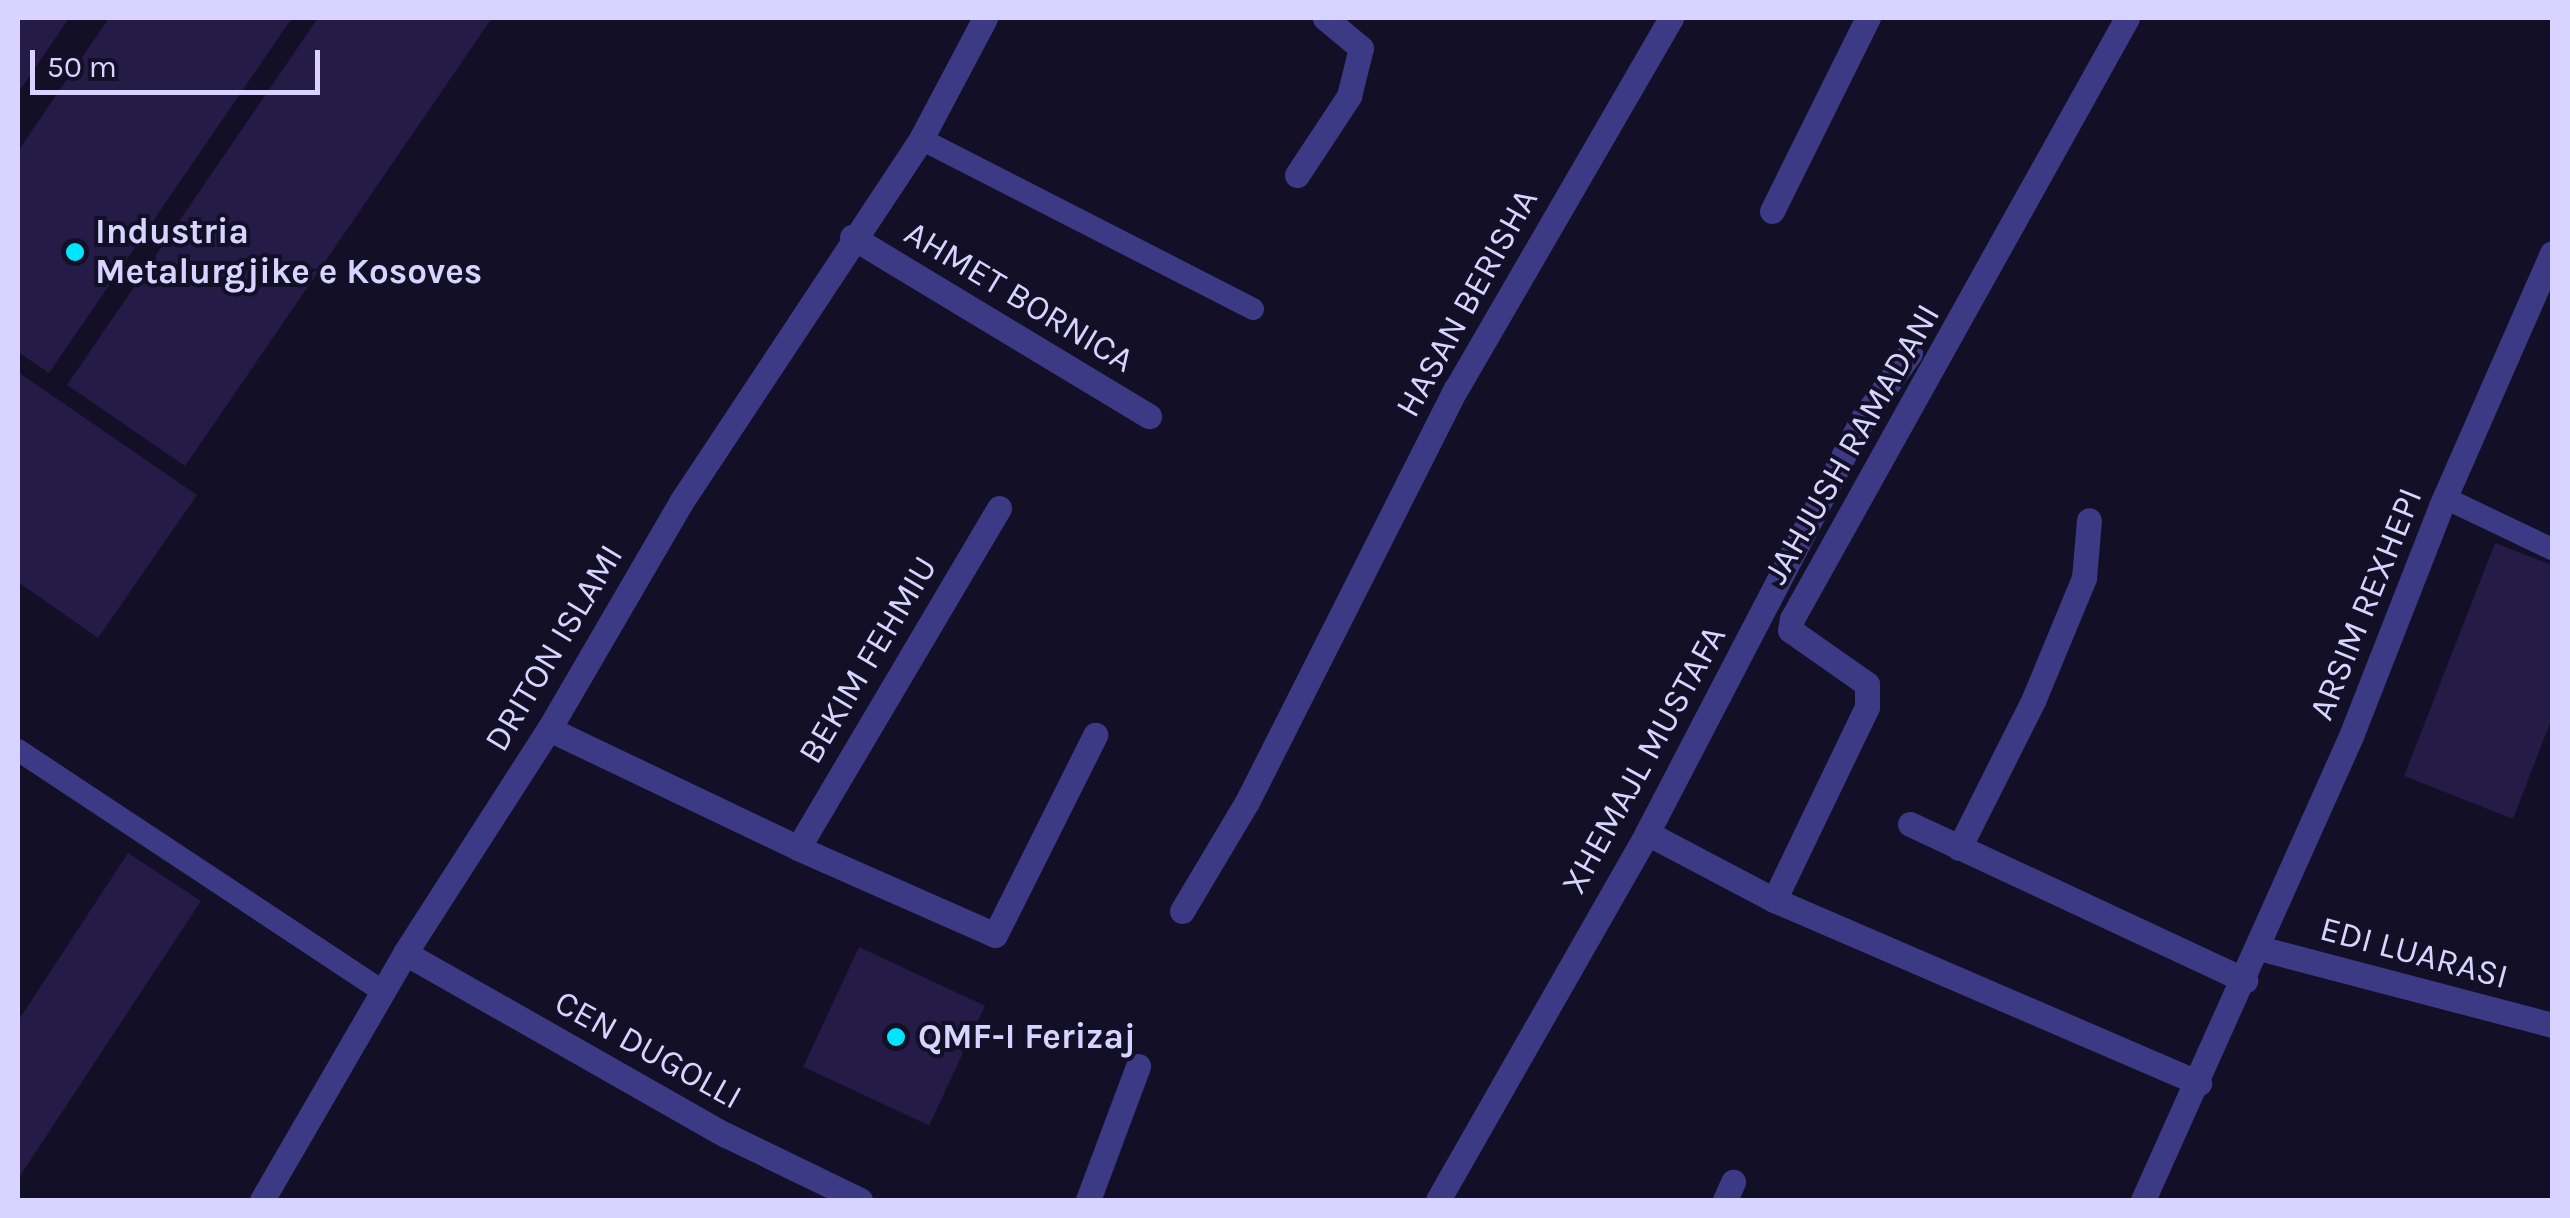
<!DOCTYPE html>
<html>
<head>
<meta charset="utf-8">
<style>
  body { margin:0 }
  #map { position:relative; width:2570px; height:1218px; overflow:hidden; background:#130f26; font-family:Karla,sans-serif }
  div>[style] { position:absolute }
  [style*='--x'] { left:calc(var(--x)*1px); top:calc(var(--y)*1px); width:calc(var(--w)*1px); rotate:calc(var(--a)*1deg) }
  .building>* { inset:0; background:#241b47; transform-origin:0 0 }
  .service>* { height:22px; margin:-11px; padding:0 11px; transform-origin:11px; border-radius:11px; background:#3d3a85 }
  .minor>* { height:25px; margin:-12.5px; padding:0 12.5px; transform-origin:12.5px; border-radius:12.5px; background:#3d3a85 }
  .tertiary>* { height:25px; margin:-12.5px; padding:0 12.5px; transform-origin:12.5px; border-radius:12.5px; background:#3d3a85 }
  .dots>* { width:28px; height:28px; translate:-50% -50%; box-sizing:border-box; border:5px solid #130f26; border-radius:50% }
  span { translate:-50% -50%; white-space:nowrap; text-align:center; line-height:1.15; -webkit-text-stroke:8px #130f26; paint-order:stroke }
  .poi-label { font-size:35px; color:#d9d4ff; font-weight:700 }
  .left { translate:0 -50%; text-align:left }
  .street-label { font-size:35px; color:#d9d4ff }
  .frame { position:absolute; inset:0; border:20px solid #d9d4ff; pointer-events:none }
  .scale { position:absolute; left:30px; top:50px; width:290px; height:45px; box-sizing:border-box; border:5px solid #d9d4ff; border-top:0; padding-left:12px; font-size:30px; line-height:35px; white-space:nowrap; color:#d9d4ff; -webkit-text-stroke:8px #130f26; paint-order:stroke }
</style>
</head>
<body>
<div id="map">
  <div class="building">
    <i style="clip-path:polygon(18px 18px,69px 18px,18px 93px)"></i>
    <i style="clip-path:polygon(109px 18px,292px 18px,49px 373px,18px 352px,18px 151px)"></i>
    <i style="clip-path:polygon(318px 18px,492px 18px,185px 466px,67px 385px)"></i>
    <i style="clip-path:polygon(18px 372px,197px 495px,98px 638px,18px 582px)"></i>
    <i style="clip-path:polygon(2495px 543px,2552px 565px,2552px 718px,2513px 819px,2404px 776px)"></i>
    <i style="clip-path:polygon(128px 853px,201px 901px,18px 1179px,18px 1021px)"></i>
    <i style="left:859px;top:947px;width:139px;height:132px;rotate:25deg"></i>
  </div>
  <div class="service">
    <i style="--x:921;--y:139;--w:373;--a:27.1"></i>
    <i style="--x:2445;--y:498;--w:119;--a:25.5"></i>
    <i style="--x:18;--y:750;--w:438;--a:33.5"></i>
  </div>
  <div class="minor">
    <i style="--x:2127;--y:18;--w:688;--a:119.14"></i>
    <i style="--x:1792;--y:619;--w:11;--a:100"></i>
    <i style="--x:1790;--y:630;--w:94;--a:35"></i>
    <i style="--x:1867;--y:684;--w:23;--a:90"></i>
    <i style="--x:1867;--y:707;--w:214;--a:115.7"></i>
    <i style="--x:1774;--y:900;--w:463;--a:23.3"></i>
    <i style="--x:1297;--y:175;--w:95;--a:-56.6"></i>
    <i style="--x:1349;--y:96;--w:49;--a:-76"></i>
    <i style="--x:1361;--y:48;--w:47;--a:-140.2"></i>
    <i style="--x:1772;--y:211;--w:216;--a:-63.6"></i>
    <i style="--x:852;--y:237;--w:347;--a:31.1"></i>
    <i style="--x:549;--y:729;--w:276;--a:25.5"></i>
    <i style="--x:798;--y:848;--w:215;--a:23.8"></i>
    <i style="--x:995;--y:935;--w:224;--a:-63.4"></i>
    <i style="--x:1910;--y:824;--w:370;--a:25"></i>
    <i style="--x:1647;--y:833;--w:144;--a:27.8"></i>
    <i style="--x:798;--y:848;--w:395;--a:-59.4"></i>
    <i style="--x:1959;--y:848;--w:165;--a:-63.3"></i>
    <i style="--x:2033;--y:701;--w:133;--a:-67.5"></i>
    <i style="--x:2084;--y:578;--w:58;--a:-85.1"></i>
    <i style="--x:1182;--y:911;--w:127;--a:-59.2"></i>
    <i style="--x:1247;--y:802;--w:463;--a:-63.2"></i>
    <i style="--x:1456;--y:389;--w:429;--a:-59.9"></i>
    <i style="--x:2259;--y:948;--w:303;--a:14.7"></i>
    <i style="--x:1088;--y:1200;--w:143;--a:-69.5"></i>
    <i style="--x:1438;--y:1200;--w:422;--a:-60.3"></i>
    <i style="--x:1647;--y:833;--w:469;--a:-62.5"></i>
    <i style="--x:1864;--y:417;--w:79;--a:-54.3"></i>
    <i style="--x:1725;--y:1200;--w:20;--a:-66"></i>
    <i style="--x:2143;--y:1200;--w:508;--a:-65.85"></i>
    <i style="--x:2351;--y:736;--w:247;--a:-68.6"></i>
    <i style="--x:2441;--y:506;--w:276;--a:-66.3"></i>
  </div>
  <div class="tertiary">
    <i style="--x:405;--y:953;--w:369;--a:29.6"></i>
    <i style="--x:726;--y:1135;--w:149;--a:25.9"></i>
    <i style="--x:262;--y:1200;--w:285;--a:-59.9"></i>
    <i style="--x:405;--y:953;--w:266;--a:-57.3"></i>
    <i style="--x:549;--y:729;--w:263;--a:-59.8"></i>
    <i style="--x:681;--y:502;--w:435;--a:-56.5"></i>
    <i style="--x:921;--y:139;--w:137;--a:-62.1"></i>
  </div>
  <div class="dots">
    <i style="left:75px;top:252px;background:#00e5ff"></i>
    <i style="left:896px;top:1037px;background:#00e5ff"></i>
  </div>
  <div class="poi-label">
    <span class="left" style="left:95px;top:252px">Industria<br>Metalurgjike e Kosoves</span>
    <span class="left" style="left:918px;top:1037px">QMF-I Ferizaj</span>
  </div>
  <div class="street-label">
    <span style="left:1019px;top:297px;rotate:31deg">AHMET BORNICA</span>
    <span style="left:1467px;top:303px;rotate:-61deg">HASAN BERISHA</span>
    <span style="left:1852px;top:444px;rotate:-60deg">JAHJUSH RAMADANI</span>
    <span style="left:2366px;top:604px;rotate:-68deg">ARSIM REXHEPI</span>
    <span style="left:554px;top:648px;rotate:-59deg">DRITON ISLAMI</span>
    <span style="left:868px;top:660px;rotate:-59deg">BEKIM FEHMIU</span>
    <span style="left:1644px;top:760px;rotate:-61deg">XHEMAJL MUSTAFA</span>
    <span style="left:2414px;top:953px;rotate:15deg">EDI LUARASI</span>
    <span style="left:648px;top:1050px;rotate:29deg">CEN DUGOLLI</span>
  </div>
  <div class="frame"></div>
  <div class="scale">50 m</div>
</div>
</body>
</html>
